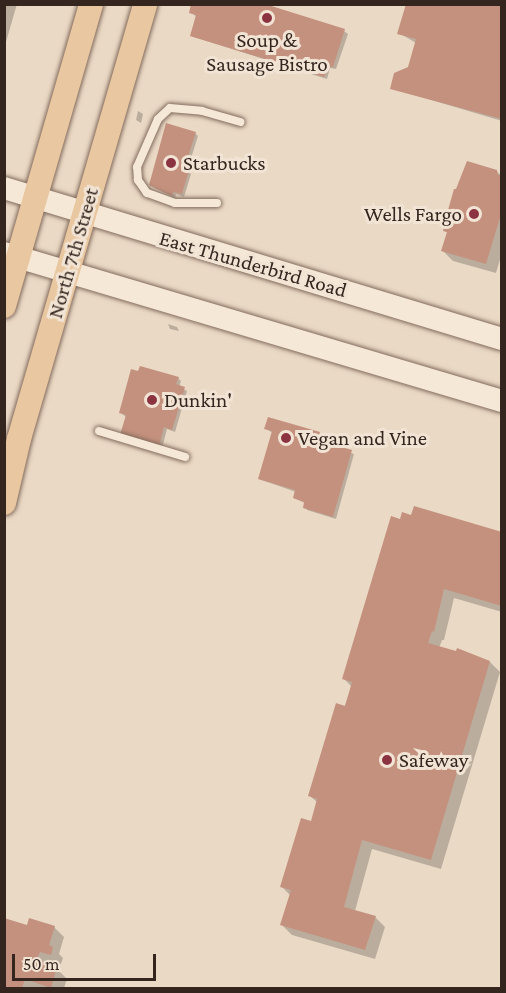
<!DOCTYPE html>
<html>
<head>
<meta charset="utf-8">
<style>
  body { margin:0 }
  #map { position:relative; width:506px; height:993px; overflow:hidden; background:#ead9c5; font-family:"Crimson Pro",serif }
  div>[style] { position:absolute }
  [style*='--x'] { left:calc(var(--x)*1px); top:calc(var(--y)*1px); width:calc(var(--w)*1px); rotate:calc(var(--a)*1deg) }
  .shadow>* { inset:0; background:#0003 }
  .building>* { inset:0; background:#c4917e }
  .roads { filter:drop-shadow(0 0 2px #836b5d) drop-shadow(0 0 2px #836b5d) }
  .service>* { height:8px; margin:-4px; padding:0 4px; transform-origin:4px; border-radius:4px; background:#f5e8d7 }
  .secondary>* { height:22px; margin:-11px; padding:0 11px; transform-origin:11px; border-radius:11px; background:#f5e8d7 }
  .primary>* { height:24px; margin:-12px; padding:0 12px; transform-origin:12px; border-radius:12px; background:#e9c7a0 }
  .dots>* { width:16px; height:16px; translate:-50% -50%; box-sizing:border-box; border:3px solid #f2e4d4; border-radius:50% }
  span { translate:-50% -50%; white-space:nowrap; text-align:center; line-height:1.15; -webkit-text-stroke:6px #f2e4d4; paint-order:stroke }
  .poi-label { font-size:21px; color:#34261f }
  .left { translate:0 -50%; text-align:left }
  .right { translate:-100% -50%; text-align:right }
  .street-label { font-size:21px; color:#34261f }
  .frame { position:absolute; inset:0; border:6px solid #34261f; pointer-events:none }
  .scale { position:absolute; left:12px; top:954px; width:144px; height:27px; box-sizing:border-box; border:3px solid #34261f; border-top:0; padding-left:8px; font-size:18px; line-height:21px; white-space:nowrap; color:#34261f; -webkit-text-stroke:4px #f2e4d4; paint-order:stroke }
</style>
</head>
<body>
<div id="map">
  <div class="shadow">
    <i style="clip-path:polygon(4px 4px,17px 4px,4px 49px)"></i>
    <i style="clip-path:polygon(255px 4px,344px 31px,348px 34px,336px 69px,330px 68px,327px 79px,191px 36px,197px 17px,190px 12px)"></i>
    <i style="clip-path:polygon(502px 4px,502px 121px,391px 88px,408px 68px,416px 43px,399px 33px)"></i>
    <i style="clip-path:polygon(138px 111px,143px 114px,141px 123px,136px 120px)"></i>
    <i style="clip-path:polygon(195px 133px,198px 136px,187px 171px,191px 174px,184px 197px,176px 194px,175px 198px,154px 188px,150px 185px)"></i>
    <i style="clip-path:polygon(496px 171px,502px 176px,502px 253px,496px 273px,453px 261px,443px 251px,448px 233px,445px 231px)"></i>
    <i style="clip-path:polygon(168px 324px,177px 327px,179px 331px,170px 329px)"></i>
    <i style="clip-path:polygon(139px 373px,178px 378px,181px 381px,179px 387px,187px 391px,175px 432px,167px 429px,162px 448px,120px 412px)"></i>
    <i style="clip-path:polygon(266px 429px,319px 433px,322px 436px,320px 442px,354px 454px,336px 519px,307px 510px,305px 503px,294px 498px,296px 492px,259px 479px,273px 433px)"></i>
    <i style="clip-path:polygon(502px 533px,502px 612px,454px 598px,444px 640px,442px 640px,439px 648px,490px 662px,500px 672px,441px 869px,372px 849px,355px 911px,375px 917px,385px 927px,375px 959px,292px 935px,282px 925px,291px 896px,282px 887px,312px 823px,318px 803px,310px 796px,352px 687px,344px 679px)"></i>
    <i style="clip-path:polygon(4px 919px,28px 927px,54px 927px,64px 937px,59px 954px,63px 958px,61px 964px,49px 961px,48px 965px,57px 969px,67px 979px,64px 988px,4px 988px)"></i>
  </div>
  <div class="building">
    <i style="clip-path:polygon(191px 4px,265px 4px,345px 29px,333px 67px,328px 66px,324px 77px,190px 36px,196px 15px,189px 13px)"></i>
    <i style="clip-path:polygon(406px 4px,502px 4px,502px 119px,390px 89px,394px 73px,408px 67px,416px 39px,397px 34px)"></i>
    <i style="clip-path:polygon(166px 123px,196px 132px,184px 169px,189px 170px,182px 194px,173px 192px,172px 196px,149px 185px)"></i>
    <i style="clip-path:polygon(467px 161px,497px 170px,498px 175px,502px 175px,502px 211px,486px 264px,441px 251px,447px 232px,443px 231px,446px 217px,454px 189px,456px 189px)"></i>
    <i style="clip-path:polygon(140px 366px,179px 377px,176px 384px,185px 387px,172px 430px,164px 427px,159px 446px,120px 435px,126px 415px,119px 413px,131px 369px,138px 371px)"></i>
    <i style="clip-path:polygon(268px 417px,320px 432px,317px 440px,352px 450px,333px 517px,303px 508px,304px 502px,293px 498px,295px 490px,258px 479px,272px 431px,264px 429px)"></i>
    <i style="clip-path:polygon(414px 506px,502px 532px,502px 606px,444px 589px,434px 632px,432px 631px,428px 643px,456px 651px,457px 648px,490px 661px,431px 860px,362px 840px,344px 907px,376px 916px,365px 950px,280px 925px,291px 890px,280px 887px,301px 818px,311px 821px,317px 799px,308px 796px,336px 703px,345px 706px,352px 682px,342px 679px,391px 516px,400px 519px,402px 512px,411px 515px)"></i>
    <i style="clip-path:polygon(4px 918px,27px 925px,29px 918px,55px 926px,49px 945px,53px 947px,51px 955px,40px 952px,37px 959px,57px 967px,51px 988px,25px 979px,22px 988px,4px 988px)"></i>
  </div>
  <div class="roads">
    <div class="service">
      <i style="--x:217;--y:203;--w:42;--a:180"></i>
      <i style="--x:175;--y:203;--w:30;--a:-160"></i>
      <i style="--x:147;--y:193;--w:16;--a:-125"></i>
      <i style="--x:138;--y:180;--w:13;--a:-94"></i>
      <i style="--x:137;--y:167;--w:52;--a:-66.4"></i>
      <i style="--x:158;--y:119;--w:16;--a:-43"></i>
      <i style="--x:170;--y:108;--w:32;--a:5"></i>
      <i style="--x:202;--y:111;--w:40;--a:16"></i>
      <i style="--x:99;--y:431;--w:90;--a:16.8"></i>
    </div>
    <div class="secondary">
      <i style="--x:4;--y:188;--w:520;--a:16.87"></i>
      <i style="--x:4;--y:253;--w:520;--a:16.55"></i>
    </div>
    <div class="primary">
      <i style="--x:4;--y:306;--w:314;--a:-73.9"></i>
      <i style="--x:4;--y:503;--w:66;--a:-76.8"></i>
      <i style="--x:19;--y:439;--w:453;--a:-73.8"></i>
    </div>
  </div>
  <div class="dots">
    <i style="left:267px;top:18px;background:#8c3341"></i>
    <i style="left:171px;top:163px;background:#8c3341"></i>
    <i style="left:474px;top:214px;background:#8c3341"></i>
    <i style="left:152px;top:400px;background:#8c3341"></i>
    <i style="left:286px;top:438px;background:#8c3341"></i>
    <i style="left:387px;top:760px;background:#8c3341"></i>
  </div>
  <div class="poi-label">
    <span style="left:267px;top:52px">Soup &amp;<br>Sausage Bistro</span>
    <span class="left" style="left:183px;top:163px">Starbucks</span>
    <span class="right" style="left:462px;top:214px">Wells Fargo</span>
    <span class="left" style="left:164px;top:400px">Dunkin'</span>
    <span class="left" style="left:298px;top:438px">Vegan and Vine</span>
    <span class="left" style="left:399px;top:760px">Safeway</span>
  </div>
  <div class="street-label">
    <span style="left:73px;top:253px;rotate:-74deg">North 7th Street</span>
    <span style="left:253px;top:264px;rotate:16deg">East Thunderbird Road</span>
  </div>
  <div class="frame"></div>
  <div class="scale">50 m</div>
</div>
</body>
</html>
